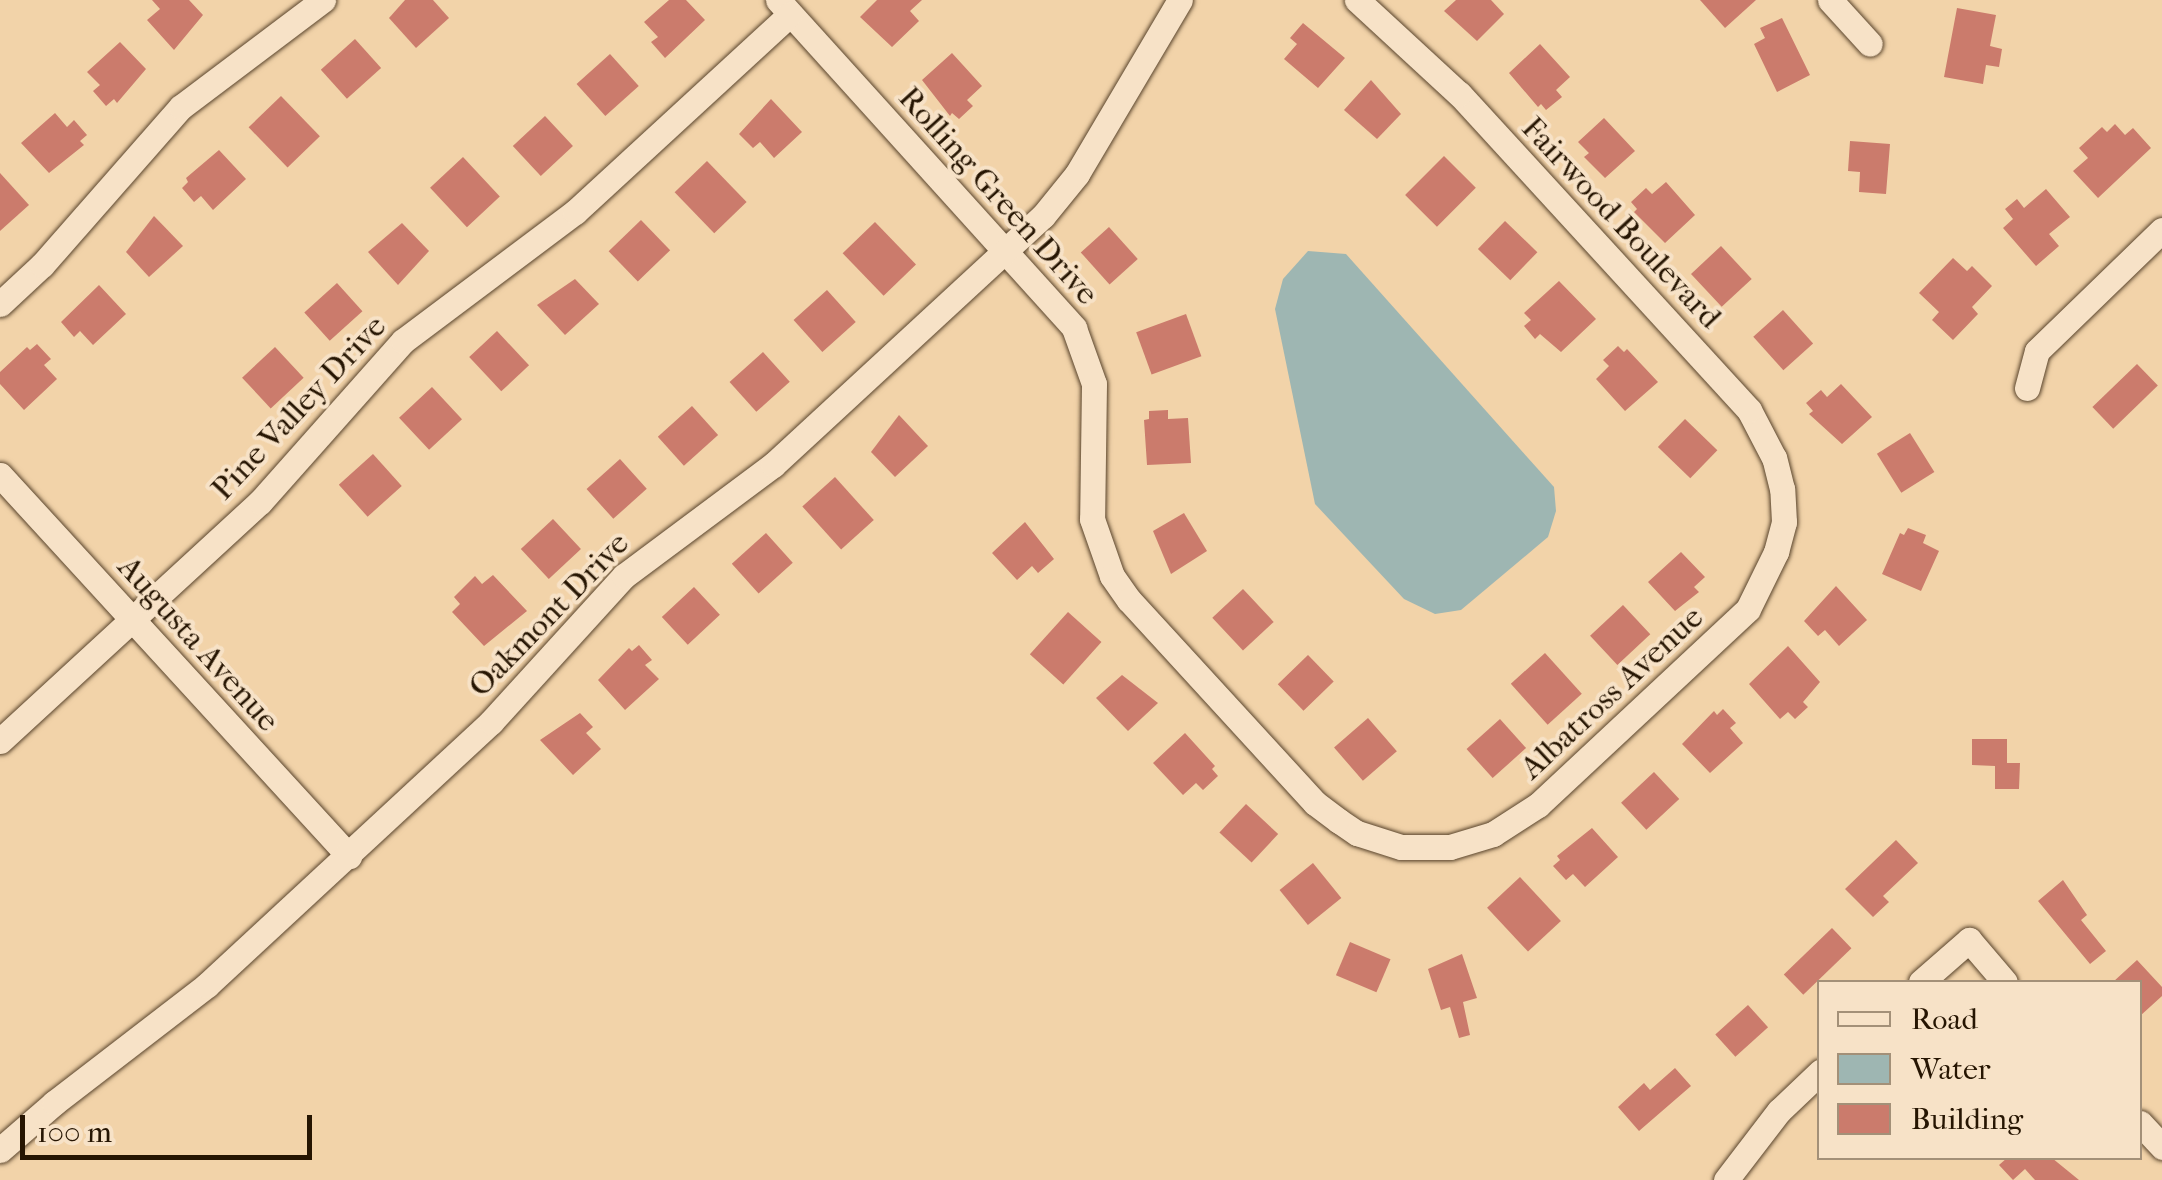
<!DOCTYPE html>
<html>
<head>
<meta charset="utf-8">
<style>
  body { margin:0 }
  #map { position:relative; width:2162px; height:1180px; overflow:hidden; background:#f2d3a9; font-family:"IM FELL French Canon",serif }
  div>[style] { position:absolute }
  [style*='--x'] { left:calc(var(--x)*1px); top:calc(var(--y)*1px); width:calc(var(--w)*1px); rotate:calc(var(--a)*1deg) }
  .water>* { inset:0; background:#9eb6b2 }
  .building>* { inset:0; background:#cb7b6c; transform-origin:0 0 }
  .roads { filter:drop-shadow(0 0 2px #59442c) drop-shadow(0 0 2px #59442c) }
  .minor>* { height:25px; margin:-12.5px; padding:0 12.5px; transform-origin:12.5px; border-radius:12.5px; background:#f7e2c7 }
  span { translate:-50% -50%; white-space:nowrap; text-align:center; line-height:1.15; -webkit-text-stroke:8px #f7e2c7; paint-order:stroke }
  .street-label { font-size:32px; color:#261502 }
  .legend { position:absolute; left:1817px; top:980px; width:325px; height:180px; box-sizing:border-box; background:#f7e2c7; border:2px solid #a39078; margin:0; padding:12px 18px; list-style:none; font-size:30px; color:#261502 }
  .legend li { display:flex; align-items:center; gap:20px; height:50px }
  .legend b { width:50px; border:2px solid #a39078 }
  .scale { position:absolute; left:20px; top:1115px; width:292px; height:45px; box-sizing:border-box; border:5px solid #261502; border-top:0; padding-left:12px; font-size:30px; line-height:35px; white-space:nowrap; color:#261502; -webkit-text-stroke:8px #f7e2c7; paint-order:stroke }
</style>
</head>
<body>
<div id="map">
  <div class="water">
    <i style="clip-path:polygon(1308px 251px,1346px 254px,1554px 487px,1556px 511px,1548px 537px,1461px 610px,1435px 614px,1404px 599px,1315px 504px,1275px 309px,1283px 279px)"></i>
  </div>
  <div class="building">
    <i style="clip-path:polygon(152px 0,189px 0,203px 15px,174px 50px,147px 20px,160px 9px)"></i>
    <i style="clip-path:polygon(405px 0,433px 0,449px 18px,416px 48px,389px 18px)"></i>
    <i style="clip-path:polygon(669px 0,686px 0,705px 20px,665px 58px,651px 42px,658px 37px,644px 22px)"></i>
    <i style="clip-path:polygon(877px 0,922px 0,910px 11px,919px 21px,892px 47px,860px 17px)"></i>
    <i style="clip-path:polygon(1456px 0,1491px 0,1504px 14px,1477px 41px,1444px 11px)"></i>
    <i style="clip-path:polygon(1700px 0,1756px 0,1725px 28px)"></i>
    <i style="clip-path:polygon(1957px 8px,1996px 15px,1990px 46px,2002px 49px,1999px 67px,1986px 65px,1983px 84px,1944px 77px)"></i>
    <i style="clip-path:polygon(1782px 18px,1810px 75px,1777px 92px,1754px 44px,1765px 38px,1760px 28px)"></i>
    <i style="clip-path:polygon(1303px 23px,1345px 58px,1318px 88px,1284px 59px,1297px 44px,1290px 38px)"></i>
    <i style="left:355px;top:39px;width:39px;height:46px;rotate:48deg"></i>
    <i style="clip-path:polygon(120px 42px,146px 69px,117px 103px,114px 99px,106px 106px,93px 91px,100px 85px,87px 72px)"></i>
    <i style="clip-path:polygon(1540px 44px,1570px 77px,1556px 90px,1562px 97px,1546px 110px,1541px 104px,1538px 107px,1509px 73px)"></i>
    <i style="clip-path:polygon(952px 53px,982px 86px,967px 100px,973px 106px,959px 119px,952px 113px,950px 116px,922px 80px)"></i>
    <i style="left:610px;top:54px;width:43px;height:45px;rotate:48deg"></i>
    <i style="clip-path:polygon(1371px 80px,1401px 114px,1377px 139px,1344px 110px)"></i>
    <i style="left:281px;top:96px;width:56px;height:45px;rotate:46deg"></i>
    <i style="clip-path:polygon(771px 99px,802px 132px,774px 158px,760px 142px,753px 148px,739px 134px)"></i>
    <i style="clip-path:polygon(55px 113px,67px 127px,74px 120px,87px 135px,80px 141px,84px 145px,49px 173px,21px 143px)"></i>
    <i style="left:545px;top:116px;width:41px;height:44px;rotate:47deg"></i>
    <i style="clip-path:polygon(1604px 118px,1635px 151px,1605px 178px,1584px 157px,1589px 153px,1578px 142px)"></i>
    <i style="clip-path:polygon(2115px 124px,2125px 135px,2133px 128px,2151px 148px,2098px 198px,2073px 171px,2088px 158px,2079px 148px,2102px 127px,2107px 132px)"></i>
    <i style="clip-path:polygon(1850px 141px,1890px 144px,1886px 194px,1859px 192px,1860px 172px,1848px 171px)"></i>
    <i style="clip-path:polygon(219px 150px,246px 179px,213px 210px,201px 196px,194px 202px,182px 188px,188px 182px,186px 178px)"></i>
    <i style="left:1444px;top:156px;width:45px;height:55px;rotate:45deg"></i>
    <i style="left:463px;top:157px;width:54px;height:45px;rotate:47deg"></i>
    <i style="left:707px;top:161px;width:57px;height:45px;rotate:46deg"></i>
    <i style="clip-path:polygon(0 173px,29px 205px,0 231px)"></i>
    <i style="clip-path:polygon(1666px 182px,1695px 215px,1665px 243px,1634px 212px,1637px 209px,1631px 202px,1646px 188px,1652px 194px)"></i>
    <i style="clip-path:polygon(2046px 189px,2070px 217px,2049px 234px,2059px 246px,2036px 266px,2003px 228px,2013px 219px,2005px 209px,2017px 199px,2024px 208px)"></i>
    <i style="clip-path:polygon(154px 216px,183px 246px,149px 277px,126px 252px)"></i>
    <i style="left:641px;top:220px;width:42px;height:45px;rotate:46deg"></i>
    <i style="left:1505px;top:221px;width:45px;height:39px;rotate:44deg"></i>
    <i style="left:875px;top:222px;width:59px;height:45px;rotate:46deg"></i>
    <i style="clip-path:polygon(402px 223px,429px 251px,398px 285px,368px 252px)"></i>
    <i style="left:1109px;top:227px;width:43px;height:38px;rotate:48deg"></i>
    <i style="left:1721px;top:246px;width:45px;height:41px;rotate:47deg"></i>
    <i style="clip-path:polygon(1953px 258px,1967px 271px,1972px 266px,1992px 286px,1972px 307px,1978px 314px,1953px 340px,1932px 320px,1939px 312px,1919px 293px)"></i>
    <i style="clip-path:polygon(575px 279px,599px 304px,565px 335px,537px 305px)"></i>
    <i style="clip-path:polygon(1559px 281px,1596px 319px,1561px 352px,1540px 334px,1535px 339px,1524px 326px,1531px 320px,1524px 313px)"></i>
    <i style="left:337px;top:283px;width:38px;height:44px;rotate:48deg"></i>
    <i style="clip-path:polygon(99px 285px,126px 314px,93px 345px,80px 331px,74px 337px,61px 322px)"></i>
    <i style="left:827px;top:290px;width:43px;height:45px;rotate:48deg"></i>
    <i style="left:1783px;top:310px;width:45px;height:40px;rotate:48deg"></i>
    <i style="left:1186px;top:314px;width:45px;height:53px;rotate:70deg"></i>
    <i style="left:497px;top:331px;width:47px;height:38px;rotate:47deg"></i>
    <i style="clip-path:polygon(37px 344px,51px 359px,44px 365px,57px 379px,24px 410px,0 384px,0 372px,27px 347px,30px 350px)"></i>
    <i style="clip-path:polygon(1618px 346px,1624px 352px,1627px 349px,1658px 382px,1625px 411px,1596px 379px,1609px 366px,1603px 360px)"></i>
    <i style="left:275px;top:347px;width:42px;height:45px;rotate:47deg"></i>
    <i style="left:763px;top:352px;width:40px;height:45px;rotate:48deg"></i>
    <i style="left:2137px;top:364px;width:30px;height:62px;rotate:46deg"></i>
    <i style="clip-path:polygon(1841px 384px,1872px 417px,1842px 444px,1809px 414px,1813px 411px,1806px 403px,1821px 390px,1827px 397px)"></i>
    <i style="left:432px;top:387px;width:44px;height:45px;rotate:47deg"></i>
    <i style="left:692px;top:406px;width:39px;height:46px;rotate:48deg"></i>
    <i style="clip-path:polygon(1168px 410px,1168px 419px,1188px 418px,1191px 463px,1147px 465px,1144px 420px,1149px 419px,1149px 411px)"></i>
    <i style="clip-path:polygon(899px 415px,928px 446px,895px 477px,871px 452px)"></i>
    <i style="left:1685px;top:419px;width:45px;height:39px;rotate:44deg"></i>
    <i style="left:1910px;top:433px;width:46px;height:39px;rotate:58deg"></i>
    <i style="left:373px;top:454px;width:43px;height:46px;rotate:48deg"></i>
    <i style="left:620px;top:459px;width:40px;height:45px;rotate:48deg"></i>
    <i style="left:835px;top:477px;width:58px;height:44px;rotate:48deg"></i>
    <i style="clip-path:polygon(1184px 513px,1207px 551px,1171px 574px,1153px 531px)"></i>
    <i style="left:553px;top:519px;width:41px;height:44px;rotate:47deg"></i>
    <i style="clip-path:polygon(1025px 522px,1054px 559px,1038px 573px,1032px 566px,1017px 580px,992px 553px)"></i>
    <i style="clip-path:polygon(1908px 528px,1926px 535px,1923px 543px,1939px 551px,1921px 591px,1882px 574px,1900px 533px,1904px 535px)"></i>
    <i style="left:766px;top:533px;width:40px;height:46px;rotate:48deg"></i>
    <i style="clip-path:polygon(1681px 552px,1705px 577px,1694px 587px,1699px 592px,1675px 611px,1648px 582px)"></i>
    <i style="clip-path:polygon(493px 575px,527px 611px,484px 646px,452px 612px,460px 604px,454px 597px,475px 576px,482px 584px)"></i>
    <i style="clip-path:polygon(1836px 586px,1867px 620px,1839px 646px,1825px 630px,1818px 636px,1804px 621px)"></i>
    <i style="left:694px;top:587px;width:38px;height:44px;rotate:47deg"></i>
    <i style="left:1243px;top:589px;width:45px;height:42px;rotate:47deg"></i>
    <i style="left:1623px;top:605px;width:40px;height:45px;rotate:47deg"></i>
    <i style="left:1068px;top:612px;width:45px;height:57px;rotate:42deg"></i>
    <i style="clip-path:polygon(639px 645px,652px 660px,645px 665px,659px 679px,625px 710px,598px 680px,629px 648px,632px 651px)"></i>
    <i style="clip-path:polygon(1788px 646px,1820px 682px,1803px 702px,1808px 707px,1795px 719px,1788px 712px,1780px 719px,1749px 684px)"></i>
    <i style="left:1545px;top:653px;width:55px;height:46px;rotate:48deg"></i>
    <i style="left:1308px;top:655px;width:37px;height:42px;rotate:46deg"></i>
    <i style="clip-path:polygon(1122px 675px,1158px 703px,1128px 731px,1096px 698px)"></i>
    <i style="clip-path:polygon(1723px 709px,1736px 723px,1730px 728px,1743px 743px,1710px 773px,1682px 744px,1714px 711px,1717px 715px)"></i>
    <i style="clip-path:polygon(580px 713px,593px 727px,586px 733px,601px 749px,573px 775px,540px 740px)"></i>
    <i style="left:1368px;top:718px;width:44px;height:45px;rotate:49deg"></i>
    <i style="left:1500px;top:719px;width:39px;height:45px;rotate:48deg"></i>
    <i style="clip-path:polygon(1185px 733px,1215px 766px,1212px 769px,1218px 776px,1203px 790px,1196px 783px,1183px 795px,1153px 763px)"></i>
    <i style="clip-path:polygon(1972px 739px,2007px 739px,2007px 763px,2020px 763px,2019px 789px,1995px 789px,1995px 766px,1972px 765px)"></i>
    <i style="left:1654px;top:772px;width:37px;height:45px;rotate:47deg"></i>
    <i style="left:1246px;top:804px;width:44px;height:39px;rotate:43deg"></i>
    <i style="clip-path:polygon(1592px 828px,1618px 857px,1585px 887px,1573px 874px,1566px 880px,1553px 866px,1560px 860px,1557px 856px)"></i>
    <i style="clip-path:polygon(1896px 840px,1918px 863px,1883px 896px,1889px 902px,1873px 917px,1845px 889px)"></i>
    <i style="left:1313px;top:863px;width:45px;height:43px;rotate:51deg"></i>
    <i style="left:1520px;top:877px;width:60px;height:45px;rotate:47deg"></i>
    <i style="clip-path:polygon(2063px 880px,2087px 915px,2081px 920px,2106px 951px,2090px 964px,2038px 901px)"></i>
    <i style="left:1832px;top:928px;width:28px;height:67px;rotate:46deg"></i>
    <i style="left:1350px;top:942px;width:44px;height:36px;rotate:23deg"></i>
    <i style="clip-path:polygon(1462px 954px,1477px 998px,1463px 1002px,1470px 1035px,1459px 1038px,1450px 1007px,1441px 1010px,1428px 969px)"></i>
    <i style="clip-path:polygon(2137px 960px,2162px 987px,2162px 996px,2140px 1016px,2140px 982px,2113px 982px)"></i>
    <i style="left:1748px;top:1005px;width:30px;height:44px;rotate:48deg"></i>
    <i style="clip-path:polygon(1675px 1068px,1691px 1086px,1639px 1131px,1618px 1107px,1644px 1083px,1650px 1090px)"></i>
    <i style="clip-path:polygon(2007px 1158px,2052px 1158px,2079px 1180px,2035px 1180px,2025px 1169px,2013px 1180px,1999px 1165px)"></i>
  </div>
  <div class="roads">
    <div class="minor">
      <i style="--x:778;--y:0;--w:442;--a:47.9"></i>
      <i style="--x:1074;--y:328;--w:59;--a:70.3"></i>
      <i style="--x:1094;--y:384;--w:135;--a:90.8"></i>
      <i style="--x:1092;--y:519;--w:60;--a:70.7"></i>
      <i style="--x:1112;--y:576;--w:29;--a:55"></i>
      <i style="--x:1129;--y:600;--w:275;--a:47.5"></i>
      <i style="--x:1315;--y:803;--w:30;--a:37"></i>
      <i style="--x:1339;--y:821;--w:22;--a:34"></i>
      <i style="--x:1357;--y:833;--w:46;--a:17.7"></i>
      <i style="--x:1401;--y:847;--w:49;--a:0"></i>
      <i style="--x:1450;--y:847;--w:45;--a:-16.8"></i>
      <i style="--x:1493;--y:834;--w:54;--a:-32.8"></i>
      <i style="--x:1538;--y:805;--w:287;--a:-43"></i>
      <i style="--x:1748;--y:609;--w:64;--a:-63.8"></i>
      <i style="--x:1776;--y:552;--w:31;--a:-75"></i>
      <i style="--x:1784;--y:522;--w:33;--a:-93"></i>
      <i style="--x:1782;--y:489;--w:32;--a:-104"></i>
      <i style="--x:1774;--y:458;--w:54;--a:-117.5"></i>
      <i style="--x:1749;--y:410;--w:429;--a:-132.5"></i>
      <i style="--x:1459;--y:94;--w:139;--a:-137.3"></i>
      <i style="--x:1830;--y:0;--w:59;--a:47.7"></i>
      <i style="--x:0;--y:304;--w:57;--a:-42.9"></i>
      <i style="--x:42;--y:265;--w:210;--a:-48.7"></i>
      <i style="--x:181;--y:107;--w:178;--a:-37"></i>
      <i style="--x:2027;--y:388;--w:38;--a:-75"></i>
      <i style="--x:2037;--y:351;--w:174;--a:-44.1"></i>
      <i style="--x:0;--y:475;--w:517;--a:47.51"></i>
      <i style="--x:0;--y:741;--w:353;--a:-42.6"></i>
      <i style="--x:260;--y:502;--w:215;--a:-48.4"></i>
      <i style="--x:403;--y:341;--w:215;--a:-36.9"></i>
      <i style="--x:575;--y:212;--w:292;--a:-42.6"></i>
      <i style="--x:1921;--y:982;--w:64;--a:-41.2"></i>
      <i style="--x:1969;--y:940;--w:55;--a:49.4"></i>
      <i style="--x:2140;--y:1123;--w:33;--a:47"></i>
      <i style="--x:0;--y:1150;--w:72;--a:-41"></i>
      <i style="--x:54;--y:1103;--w:193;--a:-37.6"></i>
      <i style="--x:207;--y:985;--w:387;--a:-42.8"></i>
      <i style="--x:491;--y:722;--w:197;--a:-47.7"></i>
      <i style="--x:624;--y:576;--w:186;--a:-36.7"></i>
      <i style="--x:773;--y:465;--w:367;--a:-42.7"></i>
      <i style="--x:1043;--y:216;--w:54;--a:-51"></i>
      <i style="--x:1077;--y:174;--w:202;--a:-59.4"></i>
      <i style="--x:1726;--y:1180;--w:87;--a:-52.5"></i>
      <i style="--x:1779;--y:1111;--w:57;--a:-43.6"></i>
    </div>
  </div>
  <div class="street-label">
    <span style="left:998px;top:196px;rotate:48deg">Rolling Green Drive</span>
    <span style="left:1621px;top:223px;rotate:47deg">Fairwood Boulevard</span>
    <span style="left:299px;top:408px;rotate:-47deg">Pine Valley Drive</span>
    <span style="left:549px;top:615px;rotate:-46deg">Oakmont Drive</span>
    <span style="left:198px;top:644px;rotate:48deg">Augusta Avenue</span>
    <span style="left:1612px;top:693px;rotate:-43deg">Albatross Avenue</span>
  </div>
  <ul class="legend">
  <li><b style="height:12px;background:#f7e2c7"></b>Road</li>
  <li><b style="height:28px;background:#9eb6b2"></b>Water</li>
  <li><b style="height:28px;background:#cb7b6c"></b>Building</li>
  </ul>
  <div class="scale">100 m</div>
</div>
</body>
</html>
